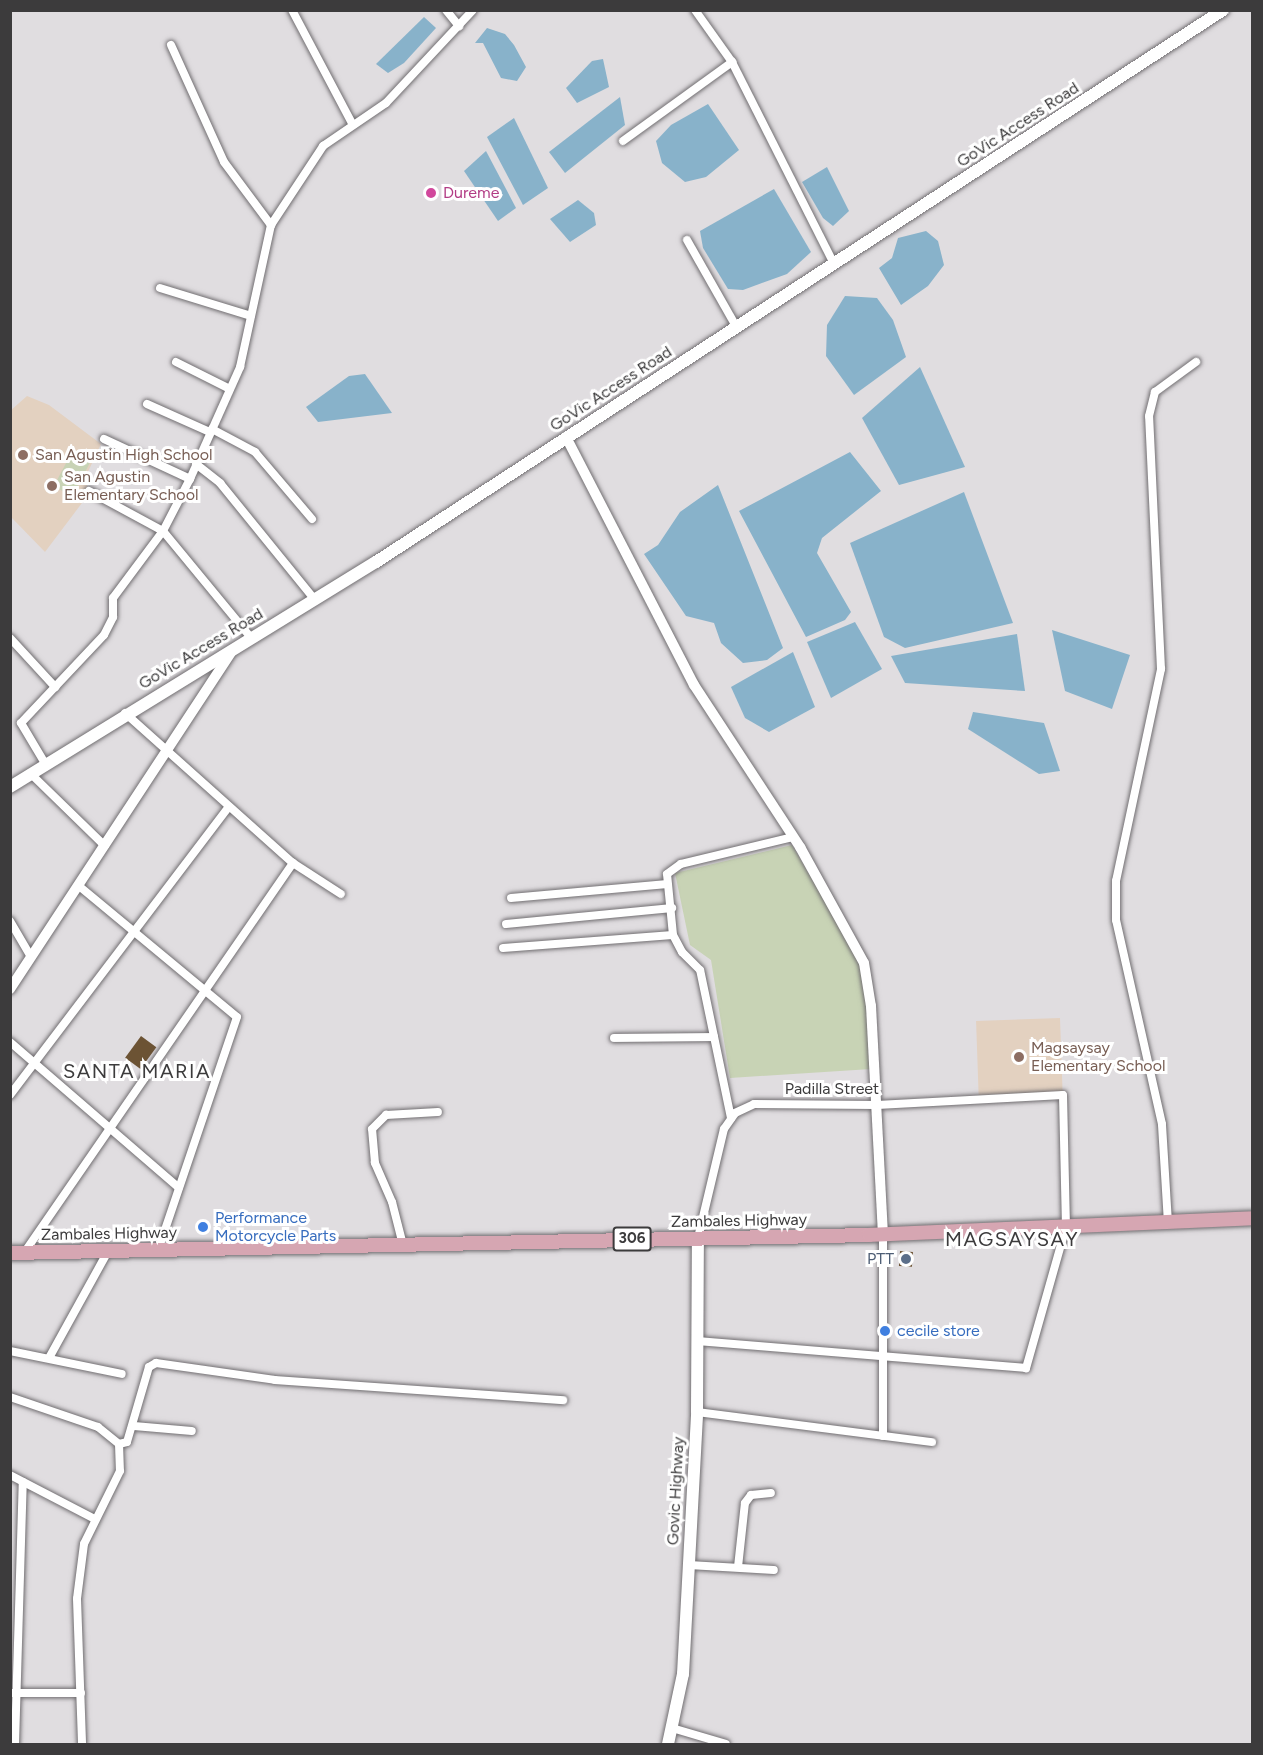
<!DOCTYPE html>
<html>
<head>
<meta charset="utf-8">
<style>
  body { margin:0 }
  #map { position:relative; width:1263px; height:1755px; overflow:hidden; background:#e0dde0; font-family:Figtree,sans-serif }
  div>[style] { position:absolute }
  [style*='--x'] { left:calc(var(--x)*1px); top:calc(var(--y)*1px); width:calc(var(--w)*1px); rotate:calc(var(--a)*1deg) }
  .education>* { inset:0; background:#e3d1c0; transform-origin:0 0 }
  .green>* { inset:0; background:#c8d3b5; transform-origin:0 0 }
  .water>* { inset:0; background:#88b2ca }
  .building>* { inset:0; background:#6c5334; transform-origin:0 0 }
  .roads { filter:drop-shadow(0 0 2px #716e71) drop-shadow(0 0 2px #716e71) }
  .minor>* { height:8px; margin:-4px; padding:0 4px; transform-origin:4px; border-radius:4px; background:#fff }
  .tertiary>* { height:10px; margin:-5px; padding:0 5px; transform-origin:5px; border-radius:5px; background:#fff }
  .secondary>* { height:12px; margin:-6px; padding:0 6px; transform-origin:6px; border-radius:6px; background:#fff }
  .primary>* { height:14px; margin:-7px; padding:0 7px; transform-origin:7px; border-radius:7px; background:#d6a6b2 }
  .dots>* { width:16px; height:16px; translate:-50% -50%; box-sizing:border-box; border:3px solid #fff; border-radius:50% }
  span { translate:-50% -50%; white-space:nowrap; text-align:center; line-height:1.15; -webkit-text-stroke:6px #fff; paint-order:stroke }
  .shield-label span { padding:2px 4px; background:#fff; border:2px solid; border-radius:4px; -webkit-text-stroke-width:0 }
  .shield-label { font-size:15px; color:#3c3b3c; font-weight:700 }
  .street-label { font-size:16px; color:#3c3b3c }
  .hotel-label { font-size:16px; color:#b23c85 }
  .left { translate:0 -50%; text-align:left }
  .education-label { font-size:16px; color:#785e54 }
  .shop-label { font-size:16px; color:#366cbe }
  .service-label { font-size:16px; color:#4e5e75 }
  .right { translate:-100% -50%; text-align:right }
  .quarter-label { font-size:20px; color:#3c3b3c; letter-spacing:1.5px }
  .frame { position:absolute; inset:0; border:12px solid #3c3b3c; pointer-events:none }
</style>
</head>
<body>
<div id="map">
  <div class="education">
    <i style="clip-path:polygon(27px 396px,49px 405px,101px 444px,86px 476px,88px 495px,45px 552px,11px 517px,10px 411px)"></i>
    <i style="left:1060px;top:1018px;width:74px;height:84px;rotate:88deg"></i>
  </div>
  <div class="green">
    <i style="left:73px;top:450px;width:21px;height:41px;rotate:28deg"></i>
    <i style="clip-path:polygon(792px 845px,864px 968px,871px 1069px,730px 1078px,711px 960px,690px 945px,675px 873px)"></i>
  </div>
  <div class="water">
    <i style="clip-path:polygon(424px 17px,436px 28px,404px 63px,388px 73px,376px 64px)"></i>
    <i style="clip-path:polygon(487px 28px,505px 34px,514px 45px,526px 67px,517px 81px,501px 78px,483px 43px,475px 43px)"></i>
    <i style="clip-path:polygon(603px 59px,609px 87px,577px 103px,566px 88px,592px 61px)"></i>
    <i style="clip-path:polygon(620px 97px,625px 125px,565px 173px,549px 152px)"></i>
    <i style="clip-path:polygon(708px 104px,739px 150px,706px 177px,685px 182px,662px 163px,656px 141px,671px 125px)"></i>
    <i style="clip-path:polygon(514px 118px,548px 188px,523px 205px,487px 137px)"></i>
    <i style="clip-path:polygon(486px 151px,516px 208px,498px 221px,464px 171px)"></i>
    <i style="clip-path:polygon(827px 167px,849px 211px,833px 226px,823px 218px,802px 182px)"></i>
    <i style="clip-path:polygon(774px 189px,811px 252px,787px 274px,743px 290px,728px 289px,703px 248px,700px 231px)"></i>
    <i style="clip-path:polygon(578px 200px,594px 213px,596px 225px,570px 242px,550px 219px)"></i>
    <i style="clip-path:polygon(926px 231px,938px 241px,944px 265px,928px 286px,901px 305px,879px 268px,892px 258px,898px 238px)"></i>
    <i style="clip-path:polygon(845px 296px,877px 298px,893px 320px,906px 357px,854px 395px,826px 356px,827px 325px)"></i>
    <i style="clip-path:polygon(920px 367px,965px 467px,899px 485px,862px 418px)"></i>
    <i style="clip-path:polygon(365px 374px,392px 413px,318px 422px,306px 407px,349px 376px)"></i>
    <i style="clip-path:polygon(850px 452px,881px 491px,822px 538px,817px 553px,851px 612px,845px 620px,806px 637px,739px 511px)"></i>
    <i style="clip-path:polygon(718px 485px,783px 648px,767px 660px,743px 663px,721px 643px,714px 623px,686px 616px,644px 554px,658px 545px,680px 512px)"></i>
    <i style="clip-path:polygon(964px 492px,1013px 623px,905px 648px,884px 637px,850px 543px)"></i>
    <i style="clip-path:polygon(855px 622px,882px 669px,831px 698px,807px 642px)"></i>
    <i style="clip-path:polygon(1052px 630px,1130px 655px,1112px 709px,1065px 691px)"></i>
    <i style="clip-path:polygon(1017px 634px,1025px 691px,905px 683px,891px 656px)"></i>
    <i style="clip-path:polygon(793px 652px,815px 707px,769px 732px,745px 718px,731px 687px)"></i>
    <i style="clip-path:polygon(973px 712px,1044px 723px,1060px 771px,1039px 774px,968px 729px)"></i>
  </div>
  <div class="building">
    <i style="left:141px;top:1036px;width:19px;height:27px;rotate:36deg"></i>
    <i style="left:900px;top:1251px;width:13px;height:15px;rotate:4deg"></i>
  </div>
  <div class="roads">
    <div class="minor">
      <i style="--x:292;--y:10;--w:130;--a:62.1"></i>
      <i style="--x:446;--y:10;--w:21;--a:51"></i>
      <i style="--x:695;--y:10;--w:64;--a:54.6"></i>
      <i style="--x:732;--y:62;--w:226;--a:63.2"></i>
      <i style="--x:171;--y:45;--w:128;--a:65.6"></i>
      <i style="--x:224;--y:162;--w:79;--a:53.3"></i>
      <i style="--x:623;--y:141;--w:135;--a:-35.9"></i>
      <i style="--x:687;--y:240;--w:101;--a:60.4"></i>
      <i style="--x:160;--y:288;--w:95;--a:17.1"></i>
      <i style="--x:176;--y:362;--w:60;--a:26.6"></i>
      <i style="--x:147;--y:404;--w:69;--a:24"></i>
      <i style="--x:212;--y:429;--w:49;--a:28.1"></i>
      <i style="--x:255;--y:452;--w:88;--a:49.6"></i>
      <i style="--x:104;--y:439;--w:95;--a:24.9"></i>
      <i style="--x:196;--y:464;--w:31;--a:38"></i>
      <i style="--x:220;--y:483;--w:151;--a:50.9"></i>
      <i style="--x:89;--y:491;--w:84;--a:28.4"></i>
      <i style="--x:163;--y:531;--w:140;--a:50.5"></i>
      <i style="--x:10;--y:638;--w:67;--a:47.4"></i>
      <i style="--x:125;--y:713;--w:225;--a:41.8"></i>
      <i style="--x:293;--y:863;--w:57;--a:32.9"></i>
      <i style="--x:46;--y:765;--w:49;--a:-120.8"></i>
      <i style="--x:21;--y:723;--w:121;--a:-46.7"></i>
      <i style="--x:104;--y:635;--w:20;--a:-63"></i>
      <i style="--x:113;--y:617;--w:19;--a:-90"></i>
      <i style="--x:113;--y:598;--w:84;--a:-53.3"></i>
      <i style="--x:163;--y:531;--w:59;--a:-62.6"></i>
      <i style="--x:190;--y:479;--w:123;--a:-65.9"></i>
      <i style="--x:240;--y:367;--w:145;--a:-77.7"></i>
      <i style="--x:271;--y:225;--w:95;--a:-56.6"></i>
      <i style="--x:323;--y:146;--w:76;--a:-34.3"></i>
      <i style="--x:386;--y:103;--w:127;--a:-46.9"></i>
      <i style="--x:31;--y:774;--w:103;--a:44.2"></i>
      <i style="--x:79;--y:886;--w:205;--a:39.7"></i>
      <i style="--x:237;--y:1017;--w:246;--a:108.7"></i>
      <i style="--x:511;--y:898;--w:157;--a:-5.1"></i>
      <i style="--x:10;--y:921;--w:42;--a:59.7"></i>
      <i style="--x:506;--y:924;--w:167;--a:-5.5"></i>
      <i style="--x:503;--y:948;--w:170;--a:-4.4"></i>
      <i style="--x:614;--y:1038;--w:100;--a:-0.6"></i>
      <i style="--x:10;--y:1042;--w:223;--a:40.8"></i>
      <i style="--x:10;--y:1095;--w:362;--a:-52.8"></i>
      <i style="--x:731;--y:1118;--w:151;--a:-101.8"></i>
      <i style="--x:700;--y:970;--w:25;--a:-135"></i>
      <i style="--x:682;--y:952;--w:19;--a:-118"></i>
      <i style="--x:673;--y:935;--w:61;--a:-95.6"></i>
      <i style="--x:667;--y:874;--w:17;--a:-36"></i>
      <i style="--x:681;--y:864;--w:115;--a:-13.6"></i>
      <i style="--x:1168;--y:1223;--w:99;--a:-93.5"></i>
      <i style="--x:1162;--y:1124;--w:209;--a:-102.7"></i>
      <i style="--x:1116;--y:920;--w:39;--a:-90"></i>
      <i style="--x:1116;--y:881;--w:217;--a:-78"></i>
      <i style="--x:1161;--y:669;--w:253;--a:-92.7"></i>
      <i style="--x:1149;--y:416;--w:25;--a:-76"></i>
      <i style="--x:1155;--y:392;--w:51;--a:-36.2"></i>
      <i style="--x:883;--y:1234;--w:202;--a:90"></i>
      <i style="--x:698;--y:1238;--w:112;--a:-76.6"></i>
      <i style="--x:724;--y:1129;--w:19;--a:-55"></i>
      <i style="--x:735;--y:1113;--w:21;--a:-25"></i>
      <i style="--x:754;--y:1104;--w:123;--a:0.5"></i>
      <i style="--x:877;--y:1105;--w:186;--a:-3.1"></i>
      <i style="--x:1063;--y:1095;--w:132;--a:88.7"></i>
      <i style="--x:1066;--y:1227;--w:147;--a:105.8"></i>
      <i style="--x:1026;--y:1368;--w:329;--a:-175.3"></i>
      <i style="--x:403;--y:1245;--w:44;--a:-104.3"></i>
      <i style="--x:392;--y:1202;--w:43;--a:-113.6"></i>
      <i style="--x:375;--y:1163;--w:34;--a:-95"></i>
      <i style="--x:372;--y:1129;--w:20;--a:-45"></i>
      <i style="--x:386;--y:1115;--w:52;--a:-3.3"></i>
      <i style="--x:24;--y:1253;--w:474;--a:-55.4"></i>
      <i style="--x:10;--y:1351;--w:114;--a:11.6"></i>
      <i style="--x:49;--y:1358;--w:122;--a:-61.1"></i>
      <i style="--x:10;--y:1397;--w:93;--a:18.8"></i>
      <i style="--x:98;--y:1427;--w:27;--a:39"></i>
      <i style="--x:119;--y:1444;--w:27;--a:88"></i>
      <i style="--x:120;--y:1471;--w:81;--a:116.3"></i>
      <i style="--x:84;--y:1544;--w:55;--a:97.3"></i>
      <i style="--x:77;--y:1599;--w:145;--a:88"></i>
      <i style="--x:697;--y:1412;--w:237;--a:7.3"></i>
      <i style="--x:134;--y:1426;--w:58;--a:4.9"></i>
      <i style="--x:119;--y:1444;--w:8;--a:-14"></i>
      <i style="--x:127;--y:1442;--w:78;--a:-73.7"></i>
      <i style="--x:149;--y:1367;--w:8;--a:-30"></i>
      <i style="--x:156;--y:1363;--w:120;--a:8.1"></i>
      <i style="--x:275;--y:1380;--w:289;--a:4"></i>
      <i style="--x:10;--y:1475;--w:96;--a:27.4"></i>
      <i style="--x:689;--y:1565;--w:85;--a:3.4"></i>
      <i style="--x:738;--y:1567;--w:64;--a:-83.8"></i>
      <i style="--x:745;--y:1503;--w:10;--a:-53"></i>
      <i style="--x:751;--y:1495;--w:20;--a:-6"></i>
      <i style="--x:10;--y:1693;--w:71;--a:0"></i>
      <i style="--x:672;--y:1728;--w:56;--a:16.5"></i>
      <i style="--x:15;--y:1744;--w:262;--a:-88.3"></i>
    </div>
    <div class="tertiary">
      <i style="--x:566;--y:437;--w:279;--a:62.7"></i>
      <i style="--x:694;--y:685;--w:194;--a:56.8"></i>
      <i style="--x:800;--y:847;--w:132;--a:61.1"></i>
      <i style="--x:864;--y:963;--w:44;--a:80.8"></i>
      <i style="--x:871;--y:1006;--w:228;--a:87"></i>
      <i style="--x:10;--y:989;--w:402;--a:-56.7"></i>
    </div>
    <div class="secondary">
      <i style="--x:10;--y:787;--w:430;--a:-31.6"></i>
      <i style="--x:376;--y:562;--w:1011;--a:-33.09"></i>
      <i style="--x:668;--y:1744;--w:72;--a:-77.9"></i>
      <i style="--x:683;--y:1674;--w:262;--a:-86.9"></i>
      <i style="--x:697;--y:1412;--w:174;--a:-89.7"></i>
    </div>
    <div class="primary">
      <i style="--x:10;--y:1253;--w:859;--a:-1.2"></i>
      <i style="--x:869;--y:1235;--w:383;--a:-2.5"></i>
    </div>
  </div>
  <div class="dots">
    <i style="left:431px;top:193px;background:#d1479c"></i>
    <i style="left:23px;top:455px;background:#8d6e63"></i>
    <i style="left:52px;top:486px;background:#8d6e63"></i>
    <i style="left:1019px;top:1057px;background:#8d6e63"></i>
    <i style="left:203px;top:1227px;background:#3f7fe0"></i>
    <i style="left:906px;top:1259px;background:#5c6f8a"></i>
    <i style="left:885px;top:1331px;background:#3f7fe0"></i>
  </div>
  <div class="shield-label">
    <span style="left:632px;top:1239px">306</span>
  </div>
  <div class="street-label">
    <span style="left:1018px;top:125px;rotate:-33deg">GoVic Access Road</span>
    <span style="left:611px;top:389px;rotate:-33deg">GoVic Access Road</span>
    <span style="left:201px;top:649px;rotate:-31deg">GoVic Access Road</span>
    <span style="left:832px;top:1089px">Padilla Street</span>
    <span style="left:739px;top:1221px;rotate:-1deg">Zambales Highway</span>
    <span style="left:109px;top:1234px;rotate:-1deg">Zambales Highway</span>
    <span style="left:676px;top:1491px;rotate:-87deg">Govic Highway</span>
  </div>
  <div class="hotel-label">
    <span class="left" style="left:443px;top:193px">Dureme</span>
  </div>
  <div class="education-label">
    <span class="left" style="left:35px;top:455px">San Agustin High School</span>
    <span class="left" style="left:64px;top:486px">San Agustin<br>Elementary School</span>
    <span class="left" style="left:1031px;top:1057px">Magsaysay<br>Elementary School</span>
  </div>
  <div class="shop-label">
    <span class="left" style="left:215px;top:1227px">Performance<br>Motorcycle Parts</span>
    <span class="left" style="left:897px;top:1331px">cecile store</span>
  </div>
  <div class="service-label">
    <span class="right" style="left:894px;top:1259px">PTT</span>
  </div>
  <div class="quarter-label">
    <span style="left:137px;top:1071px">SANTA MARIA</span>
    <span style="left:1012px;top:1239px">MAGSAYSAY</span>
  </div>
  <div class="frame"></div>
</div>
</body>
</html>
